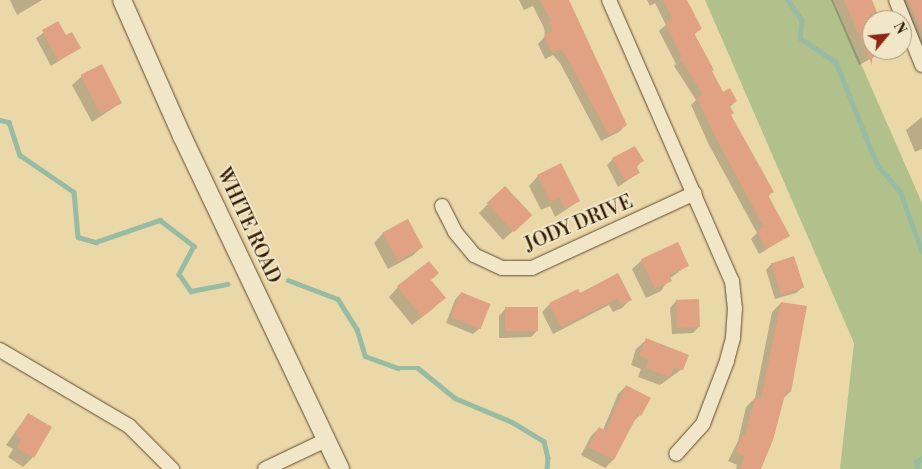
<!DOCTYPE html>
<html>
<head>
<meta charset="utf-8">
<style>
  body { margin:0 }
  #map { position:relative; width:922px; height:469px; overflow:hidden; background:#ead8a9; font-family:"Libre Bodoni",serif }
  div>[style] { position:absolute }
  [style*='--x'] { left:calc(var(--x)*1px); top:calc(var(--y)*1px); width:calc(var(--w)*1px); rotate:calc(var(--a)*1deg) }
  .green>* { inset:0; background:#b2c08c }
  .shadow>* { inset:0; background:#0003 }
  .stream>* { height:4.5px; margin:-2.25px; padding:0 2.25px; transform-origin:2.25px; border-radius:2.25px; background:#98bba4 }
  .building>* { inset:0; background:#e1a284; transform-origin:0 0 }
  .roads { filter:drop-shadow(0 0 1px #624a2d) drop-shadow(0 0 1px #624a2d) }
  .minor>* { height:14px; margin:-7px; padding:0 7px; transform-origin:7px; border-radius:7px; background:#f1e6c7 }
  .tertiary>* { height:18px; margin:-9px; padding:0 9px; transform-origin:9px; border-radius:9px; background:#f1e6c7 }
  span { translate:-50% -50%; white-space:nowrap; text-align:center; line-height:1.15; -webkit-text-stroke:4px #f1e6c7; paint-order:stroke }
  .street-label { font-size:19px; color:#341b04 }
  .north { position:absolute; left:862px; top:10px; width:50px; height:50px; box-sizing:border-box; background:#f1e6c7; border:1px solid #a59579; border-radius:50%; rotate:62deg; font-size:14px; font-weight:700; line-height:20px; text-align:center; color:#341b04 }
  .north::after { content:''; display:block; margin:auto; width:18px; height:22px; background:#8f2418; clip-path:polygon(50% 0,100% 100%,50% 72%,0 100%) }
</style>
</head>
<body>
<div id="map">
  <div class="green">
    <i style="clip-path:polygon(705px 0,833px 0,922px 203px,922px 469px,840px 469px,854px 343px)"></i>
  </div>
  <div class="shadow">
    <i style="clip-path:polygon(10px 0,42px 0,17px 15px)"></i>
    <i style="clip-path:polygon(519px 0,566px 0,626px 125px,619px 132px,601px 141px,560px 63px,553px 55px,545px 59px,538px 44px,545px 36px,544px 28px,533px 6px,524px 10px)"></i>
    <i style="clip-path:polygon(647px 0,674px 0,700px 29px,694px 35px,710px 71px,722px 94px,736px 101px,729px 108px,730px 115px,772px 192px,768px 197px,788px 236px,759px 254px,751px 239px,757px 233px,709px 145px,691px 105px,696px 100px,674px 66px,676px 64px,659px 31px,666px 25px,655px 3px,650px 6px)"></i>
    <i style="clip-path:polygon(831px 0,870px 0,879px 20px,872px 20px,872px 50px,887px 50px,859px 65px)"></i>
    <i style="clip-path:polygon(895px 0,922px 0,922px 62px)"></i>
    <i style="clip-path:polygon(58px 23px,65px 37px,80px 48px,51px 66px,36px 38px)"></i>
    <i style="clip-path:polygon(82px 76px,121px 103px,92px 122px,72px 85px)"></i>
    <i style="clip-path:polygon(922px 117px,922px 149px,915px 152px,906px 130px)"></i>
    <i style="clip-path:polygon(613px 159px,642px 161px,636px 168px,638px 173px,618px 187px,607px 165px)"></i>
    <i style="clip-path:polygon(538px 176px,579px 201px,555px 217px,550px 206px,541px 210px,529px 186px)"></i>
    <i style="clip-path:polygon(488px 204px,521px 224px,503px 240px,479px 213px)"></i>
    <i style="clip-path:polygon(383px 233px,422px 247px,412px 256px,388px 269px,374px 243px)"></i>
    <i style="clip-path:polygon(642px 260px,688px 265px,669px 279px,661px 291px,646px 298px,632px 269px)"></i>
    <i style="clip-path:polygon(772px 263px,803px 287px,796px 293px,775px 299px,766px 270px)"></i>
    <i style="clip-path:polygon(617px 275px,630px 300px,622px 308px,613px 312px,609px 305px,553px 334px,542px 312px,550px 304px,580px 294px)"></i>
    <i style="clip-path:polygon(430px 280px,435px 307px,412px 325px,389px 297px,398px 287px)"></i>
    <i style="clip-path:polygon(461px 293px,480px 328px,473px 334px,446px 323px,455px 300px)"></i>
    <i style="clip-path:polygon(676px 301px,699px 327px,693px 333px,672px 334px,670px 308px)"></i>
    <i style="clip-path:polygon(781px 303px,790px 392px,782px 400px,760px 469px,736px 469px,737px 465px,728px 461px,738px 441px,746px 407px,755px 398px,772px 312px)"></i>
    <i style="clip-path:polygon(505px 309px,537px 331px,531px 337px,499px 338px,499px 316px)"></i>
    <i style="clip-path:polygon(646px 340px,682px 369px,660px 385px,638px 377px,641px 369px,631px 365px,636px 349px)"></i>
    <i style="clip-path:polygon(626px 386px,640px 415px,632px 423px,613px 460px,605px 468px,581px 455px,591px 436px,599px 428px,603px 430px,618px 394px)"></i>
    <i style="clip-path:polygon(28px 414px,33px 457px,23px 467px,8px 457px,13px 449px,6px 445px)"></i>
  </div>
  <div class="stream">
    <i style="--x:788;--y:0;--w:24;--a:55"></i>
    <i style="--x:802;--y:20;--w:18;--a:96"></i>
    <i style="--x:800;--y:38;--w:43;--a:33.7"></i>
    <i style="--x:836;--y:62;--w:110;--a:68.1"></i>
    <i style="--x:877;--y:164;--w:35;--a:50"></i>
    <i style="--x:900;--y:191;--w:64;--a:69.9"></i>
    <i style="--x:0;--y:120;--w:9;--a:13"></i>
    <i style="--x:9;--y:122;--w:35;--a:72"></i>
    <i style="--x:20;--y:155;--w:65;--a:34.4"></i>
    <i style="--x:74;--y:192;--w:45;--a:84.9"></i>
    <i style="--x:78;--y:237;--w:19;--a:16"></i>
    <i style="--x:96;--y:242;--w:68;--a:-19"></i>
    <i style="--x:160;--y:220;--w:43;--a:37.4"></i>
    <i style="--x:194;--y:246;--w:32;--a:118"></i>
    <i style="--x:179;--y:274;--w:21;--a:55"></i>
    <i style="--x:191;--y:291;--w:37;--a:-11"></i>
    <i style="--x:288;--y:280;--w:53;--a:20.8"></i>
    <i style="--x:338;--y:299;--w:36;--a:58"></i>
    <i style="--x:357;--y:329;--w:28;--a:73"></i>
    <i style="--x:365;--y:356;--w:35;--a:20"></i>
    <i style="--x:398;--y:368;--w:20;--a:0"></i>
    <i style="--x:418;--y:368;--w:48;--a:39"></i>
    <i style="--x:455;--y:398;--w:62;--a:22.8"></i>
    <i style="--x:512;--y:422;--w:37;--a:31"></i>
    <i style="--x:544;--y:441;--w:17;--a:77"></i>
    <i style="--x:548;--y:458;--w:11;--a:95"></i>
    <i style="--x:917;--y:469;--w:7;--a:-98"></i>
    <i style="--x:916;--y:462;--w:7;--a:-34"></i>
  </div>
  <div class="building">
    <i style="clip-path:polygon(540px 0,569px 0,627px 125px,609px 135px,566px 56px,560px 49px,552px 53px,544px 35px,553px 31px,548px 22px,551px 21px)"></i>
    <i style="clip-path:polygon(663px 0,687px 0,702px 29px,694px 33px,714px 70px,712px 71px,723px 92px,730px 88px,737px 101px,729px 105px,734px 113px,731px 115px,774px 192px,768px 195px,790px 236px,766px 249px,757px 231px,764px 227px,716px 138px,697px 98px,703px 94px,680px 58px,682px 57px,665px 23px,673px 19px)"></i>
    <i style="clip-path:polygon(844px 0,872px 0,880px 20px,872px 20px,872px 65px)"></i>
    <i style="clip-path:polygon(908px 0,922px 0,922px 32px)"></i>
    <i style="clip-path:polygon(58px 21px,66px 35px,72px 32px,81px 48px,58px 61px,42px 30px)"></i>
    <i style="left:102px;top:64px;width:44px;height:24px;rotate:63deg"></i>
    <i style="clip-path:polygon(635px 146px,644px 161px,636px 165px,640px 173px,625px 181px,612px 158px)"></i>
    <i style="clip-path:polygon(561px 163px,580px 201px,565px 209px,559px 197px,551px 202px,537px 175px)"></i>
    <i style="left:505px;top:186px;width:40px;height:25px;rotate:47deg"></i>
    <i style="left:408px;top:219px;width:32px;height:29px;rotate:62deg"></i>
    <i style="clip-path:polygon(678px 242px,689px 266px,669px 275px,672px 281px,655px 289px,641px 259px)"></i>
    <i style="left:794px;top:256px;width:33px;height:24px;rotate:72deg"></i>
    <i style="clip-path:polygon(429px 261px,439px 273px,431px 280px,446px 298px,422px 317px,397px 286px)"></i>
    <i style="clip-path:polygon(618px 273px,632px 300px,621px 305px,618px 298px,561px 327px,549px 303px,578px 289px,580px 293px)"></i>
    <i style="left:461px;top:292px;width:32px;height:27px;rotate:22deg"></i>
    <i style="left:699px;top:299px;width:28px;height:23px;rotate:88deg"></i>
    <i style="clip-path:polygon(781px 302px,807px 306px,791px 392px,786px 391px,773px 440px,761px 469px,740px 469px,745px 456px,736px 452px,742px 435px,745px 436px,755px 397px,761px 399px)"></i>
    <i style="left:538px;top:307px;width:24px;height:33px;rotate:90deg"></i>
    <i style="clip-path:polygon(646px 338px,689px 355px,683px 370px,674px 367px,670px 377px,646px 368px,649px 359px,639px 356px)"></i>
    <i style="clip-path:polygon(626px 385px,651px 398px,641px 416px,638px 414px,614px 460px,588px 447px,599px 427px,606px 431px)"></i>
    <i style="clip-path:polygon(28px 413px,52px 427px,34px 458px,17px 448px,22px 439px,15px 435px)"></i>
  </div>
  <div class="roads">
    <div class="minor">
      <i style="--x:609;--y:0;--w:307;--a:66.4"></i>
      <i style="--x:732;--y:281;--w:27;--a:84"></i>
      <i style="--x:735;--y:308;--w:30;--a:94"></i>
      <i style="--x:733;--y:338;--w:24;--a:105"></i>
      <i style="--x:727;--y:361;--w:67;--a:110.9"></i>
      <i style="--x:703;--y:424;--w:40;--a:132"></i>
      <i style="--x:896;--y:0;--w:70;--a:68.2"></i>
      <i style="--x:442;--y:206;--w:29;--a:63"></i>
      <i style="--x:455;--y:232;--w:30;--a:50"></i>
      <i style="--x:474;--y:255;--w:31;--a:25"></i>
      <i style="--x:502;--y:268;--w:30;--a:0"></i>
      <i style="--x:532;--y:268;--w:179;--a:-24.7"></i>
      <i style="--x:0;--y:350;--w:150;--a:30.5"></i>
      <i style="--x:129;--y:426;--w:61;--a:45"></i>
      <i style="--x:265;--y:469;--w:68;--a:-25.4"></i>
    </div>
    <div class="tertiary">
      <i style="--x:122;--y:0;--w:149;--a:66.2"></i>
      <i style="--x:182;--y:136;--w:369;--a:64.6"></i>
    </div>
  </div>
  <div class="street-label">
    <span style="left:579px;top:224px;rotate:-23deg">JODY DRIVE</span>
    <span style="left:248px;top:226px;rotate:65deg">WHITE ROAD</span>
  </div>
  <div class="north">N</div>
</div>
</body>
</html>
